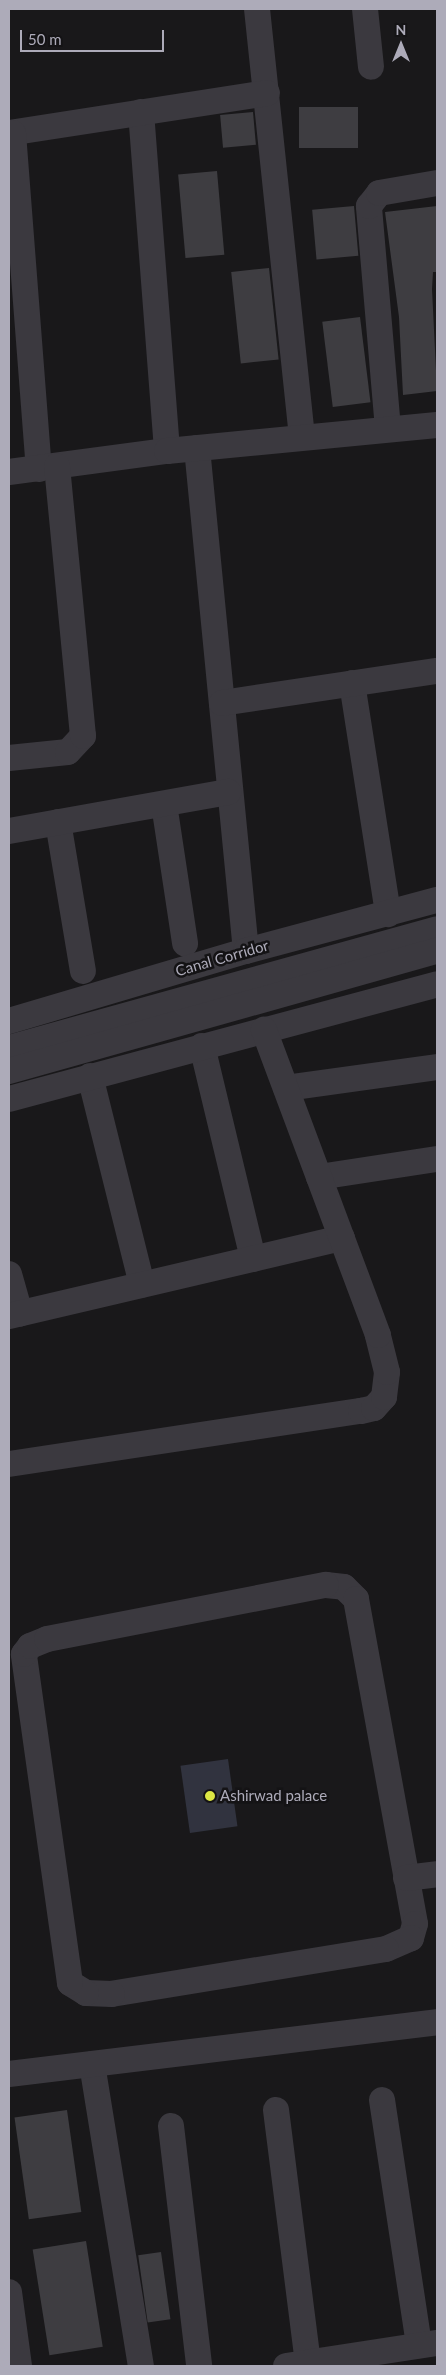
<!DOCTYPE html>
<html>
<head>
<meta charset="utf-8">
<style>
  body { margin:0 }
  #map { position:relative; width:446px; height:2375px; overflow:hidden; background:#19181a; font-family:Lato,sans-serif }
  div>[style] { position:absolute }
  [style*='--x'] { left:calc(var(--x)*1px); top:calc(var(--y)*1px); width:calc(var(--w)*1px); rotate:calc(var(--a)*1deg) }
  .water>* { inset:0; background:#31333f; transform-origin:0 0 }
  .building>* { inset:0; background:#3e3d41; transform-origin:0 0 }
  .minor>* { height:26px; margin:-13px; padding:0 13px; transform-origin:13px; border-radius:13px; background:#3b393f }
  .dots>* { width:14px; height:14px; translate:-50% -50%; box-sizing:border-box; border:2px solid #141315; border-radius:50% }
  span { translate:-50% -50%; white-space:nowrap; text-align:center; line-height:1.15; -webkit-text-stroke:5px #141315; paint-order:stroke }
  .street-label { font-size:15px; color:#adabb9 }
  .poi-label { font-size:15px; color:#adabb9 }
  .left { translate:0 -50%; text-align:left }
  .frame { position:absolute; inset:0; border:10px solid #adabb9; pointer-events:none }
  .north { position:absolute; left:376px; top:20px; width:50px; height:50px; -webkit-text-stroke:4px #141315; paint-order:stroke; rotate:0deg; font-size:14px; font-weight:700; line-height:20px; text-align:center; color:#adabb9 }
  .north::after { content:''; display:block; margin:auto; width:18px; height:22px; background:#adabb9; clip-path:polygon(50% 0,100% 100%,50% 72%,0 100%) }
  .scale { position:absolute; left:20px; top:30px; width:144px; height:22px; box-sizing:border-box; border:2px solid #adabb9; border-top:0; padding-left:6px; font-size:15px; line-height:18px; white-space:nowrap; color:#adabb9; -webkit-text-stroke:4px #141315; paint-order:stroke }
</style>
</head>
<body>
<div id="map">
  <div class="water">
    <i style="left:228px;top:1759px;width:68px;height:48px;rotate:82deg"></i>
  </div>
  <div class="building">
    <i style="left:358px;top:107px;width:41px;height:59px;rotate:90deg"></i>
    <i style="left:253px;top:112px;width:33px;height:33px;rotate:85deg"></i>
    <i style="left:217px;top:171px;width:84px;height:39px;rotate:85deg"></i>
    <i style="left:354px;top:206px;width:50px;height:42px;rotate:85deg"></i>
    <i style="clip-path:polygon(437px 206px,437px 272px,433px 272px,432px 289px,437px 391px,403px 395px,399px 317px,385px 212px)"></i>
    <i style="left:269px;top:268px;width:92px;height:38px;rotate:84deg"></i>
    <i style="left:360px;top:317px;width:86px;height:38px;rotate:83deg"></i>
    <i style="left:67px;top:2110px;width:103px;height:53px;rotate:82deg"></i>
    <i style="left:86px;top:2241px;width:107px;height:54px;rotate:81deg"></i>
    <i style="left:161px;top:2252px;width:68px;height:23px;rotate:82deg"></i>
  </div>
  <div class="minor">
    <i style="--x:257;--y:9;--w:430;--a:84"></i>
    <i style="--x:365;--y:9;--w:58;--a:84.1"></i>
    <i style="--x:141;--y:112;--w:340;--a:85.6"></i>
    <i style="--x:9;--y:133;--w:261;--a:-8.8"></i>
    <i style="--x:13;--y:133;--w:337;--a:85.6"></i>
    <i style="--x:388;--y:429;--w:224;--a:-94.9"></i>
    <i style="--x:369;--y:206;--w:16;--a:-52"></i>
    <i style="--x:379;--y:193;--w:59;--a:-9.8"></i>
    <i style="--x:197;--y:448;--w:505;--a:84.44"></i>
    <i style="--x:9;--y:472;--w:159;--a:-7.6"></i>
    <i style="--x:167;--y:451;--w:271;--a:-5.5"></i>
    <i style="--x:352;--y:683;--w:234;--a:81.1"></i>
    <i style="--x:222;--y:703;--w:217;--a:-8.5"></i>
    <i style="--x:9;--y:758;--w:59;--a:-5.8"></i>
    <i style="--x:68;--y:752;--w:22;--a:-47"></i>
    <i style="--x:83;--y:736;--w:271;--a:-95.5"></i>
    <i style="--x:164;--y:804;--w:141;--a:81.4"></i>
    <i style="--x:58;--y:822;--w:151;--a:80.5"></i>
    <i style="--x:9;--y:831;--w:223;--a:-10.1"></i>
    <i style="--x:9;--y:1021;--w:247;--a:-16.5"></i>
    <i style="--x:246;--y:951;--w:198;--a:-15"></i>
    <i style="--x:202;--y:1046;--w:219;--a:76.5"></i>
    <i style="--x:9;--y:1048;--w:444;--a:-15.5"></i>
    <i style="--x:9;--y:1071;--w:445;--a:-15.7"></i>
    <i style="--x:90;--y:1076;--w:215;--a:76"></i>
    <i style="--x:286;--y:1088;--w:152;--a:-7.9"></i>
    <i style="--x:9;--y:1099;--w:443;--a:-15"></i>
    <i style="--x:319;--y:1177;--w:119;--a:-8.7"></i>
    <i style="--x:9;--y:1274;--w:41;--a:74.2"></i>
    <i style="--x:9;--y:1316;--w:342;--a:-13.2"></i>
    <i style="--x:9;--y:1464;--w:356;--a:-8.6"></i>
    <i style="--x:361;--y:1411;--w:13;--a:-13"></i>
    <i style="--x:374;--y:1408;--w:15;--a:-48"></i>
    <i style="--x:384;--y:1397;--w:25;--a:-83"></i>
    <i style="--x:387;--y:1372;--w:38;--a:-104"></i>
    <i style="--x:378;--y:1335;--w:326;--a:-110.5"></i>
    <i style="--x:326;--y:1585;--w:18;--a:6"></i>
    <i style="--x:344;--y:1587;--w:17;--a:45"></i>
    <i style="--x:356;--y:1599;--w:330;--a:79.7"></i>
    <i style="--x:415;--y:1924;--w:15;--a:106"></i>
    <i style="--x:411;--y:1938;--w:27;--a:156"></i>
    <i style="--x:386;--y:1949;--w:278;--a:170.7"></i>
    <i style="--x:112;--y:1994;--w:26;--a:-178"></i>
    <i style="--x:86;--y:1993;--w:19;--a:-148"></i>
    <i style="--x:70;--y:1983;--w:332;--a:-98"></i>
    <i style="--x:24;--y:1654;--w:10;--a:-53"></i>
    <i style="--x:30;--y:1646;--w:18;--a:-22"></i>
    <i style="--x:47;--y:1639;--w:284;--a:-11"></i>
    <i style="--x:406;--y:1878;--w:31;--a:-7"></i>
    <i style="--x:92;--y:2064;--w:306;--a:80.8"></i>
    <i style="--x:9;--y:2074;--w:431;--a:-6.9"></i>
    <i style="--x:382;--y:2100;--w:248;--a:81.4"></i>
    <i style="--x:276;--y:2110;--w:255;--a:82.8"></i>
    <i style="--x:171;--y:2126;--w:242;--a:83.3"></i>
    <i style="--x:9;--y:2292;--w:75;--a:82.3"></i>
    <i style="--x:286;--y:2366;--w:153;--a:-8.7"></i>
  </div>
  <div class="dots">
    <i style="left:210px;top:1796px;background:#dce744"></i>
  </div>
  <div class="street-label">
    <span style="left:222px;top:958px;rotate:-16deg">Canal Corridor</span>
  </div>
  <div class="poi-label">
    <span class="left" style="left:220px;top:1796px">Ashirwad palace</span>
  </div>
  <div class="frame"></div>
  <div class="north">N</div>
  <div class="scale">50 m</div>
</div>
</body>
</html>
